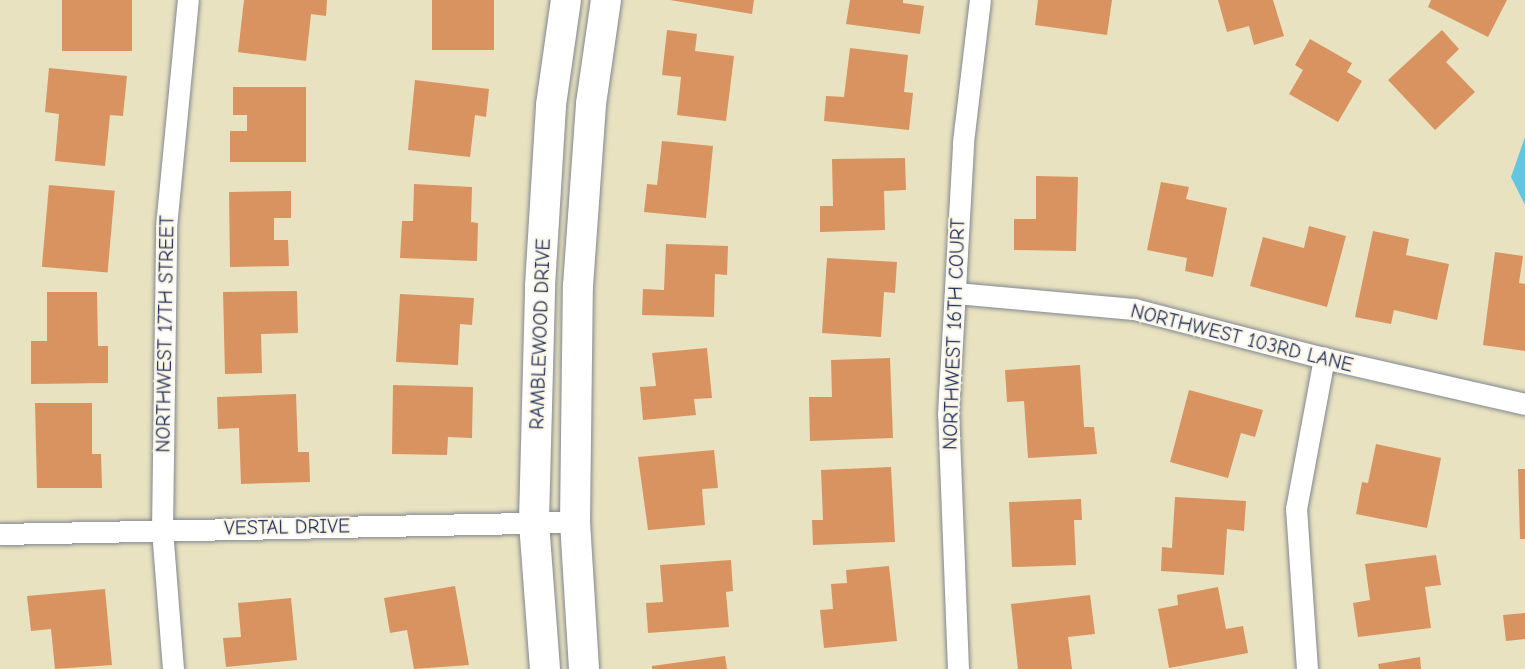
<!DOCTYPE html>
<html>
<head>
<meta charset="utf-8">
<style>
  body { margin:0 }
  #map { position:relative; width:1525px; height:669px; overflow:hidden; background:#e8e2c0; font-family:"Comic Neue",sans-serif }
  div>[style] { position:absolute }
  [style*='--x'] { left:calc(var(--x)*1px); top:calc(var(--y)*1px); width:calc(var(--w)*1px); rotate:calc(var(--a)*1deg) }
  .water>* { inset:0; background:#63c6e1 }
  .building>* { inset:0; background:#d99360; transform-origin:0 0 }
  .roads { filter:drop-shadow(0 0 2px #82888f) drop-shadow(0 0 2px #82888f) }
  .street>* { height:21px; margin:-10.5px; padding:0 10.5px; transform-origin:10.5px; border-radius:10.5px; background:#fff }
  .secondary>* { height:30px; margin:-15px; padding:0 15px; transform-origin:15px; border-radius:15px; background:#fff }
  span { translate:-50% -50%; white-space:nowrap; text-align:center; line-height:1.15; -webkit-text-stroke:4.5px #fcf5e5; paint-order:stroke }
  .street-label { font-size:20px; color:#1b2f5e }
</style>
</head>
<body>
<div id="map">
  <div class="water">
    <i style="clip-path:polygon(1525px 137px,1525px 205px,1511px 177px)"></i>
  </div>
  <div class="building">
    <i style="left:62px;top:0;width:70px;height:51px"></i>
    <i style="clip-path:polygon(244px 0,327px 0,326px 16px,311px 14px,306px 61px,238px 52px)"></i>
    <i style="left:432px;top:0;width:62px;height:50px"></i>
    <i style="clip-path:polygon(670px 0,754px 0,752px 14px)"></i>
    <i style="clip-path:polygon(850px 0,903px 0,903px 3px,924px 6px,920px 34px,846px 24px)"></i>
    <i style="clip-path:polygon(1038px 0,1112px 0,1107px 35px,1035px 25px)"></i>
    <i style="clip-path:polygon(1218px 0,1273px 0,1284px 36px,1254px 45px,1249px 26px,1227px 32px)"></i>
    <i style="clip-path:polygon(1431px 0,1507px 0,1488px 37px,1428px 7px)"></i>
    <i style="clip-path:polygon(667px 30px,697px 34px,695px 51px,734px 56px,726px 121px,677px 115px,681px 77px,662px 75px)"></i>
    <i style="clip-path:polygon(1442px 30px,1459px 49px,1446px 62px,1475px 92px,1435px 130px,1388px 80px)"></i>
    <i style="clip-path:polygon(1310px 39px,1352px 63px,1347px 72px,1362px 81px,1338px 122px,1289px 94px,1303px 70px,1295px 65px)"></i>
    <i style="clip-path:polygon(850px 48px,908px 55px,904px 92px,913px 93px,909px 130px,824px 121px,826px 96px,844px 97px)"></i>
    <i style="clip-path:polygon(49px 68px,127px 76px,123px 116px,110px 115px,105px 166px,55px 161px,59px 114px,45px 112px)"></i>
    <i style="clip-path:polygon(415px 80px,489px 89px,486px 117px,475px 115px,470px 157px,408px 150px)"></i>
    <i style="clip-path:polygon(233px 87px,306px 87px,306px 162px,230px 162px,230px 131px,247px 131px,247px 115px,233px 115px)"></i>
    <i style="clip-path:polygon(662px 141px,713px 146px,706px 218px,644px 212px,647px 184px,657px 185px)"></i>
    <i style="clip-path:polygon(905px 158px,906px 190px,884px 191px,885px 230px,820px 232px,820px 206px,833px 206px,832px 159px)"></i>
    <i style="clip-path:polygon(1036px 176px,1078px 177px,1076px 251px,1014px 250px,1014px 219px,1036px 219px)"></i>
    <i style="clip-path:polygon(1161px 182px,1189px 187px,1186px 199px,1227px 208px,1213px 277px,1185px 271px,1187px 258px,1147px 250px)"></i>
    <i style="clip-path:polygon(414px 184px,472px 187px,471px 222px,478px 223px,477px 261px,400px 258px,402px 221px,413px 221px)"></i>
    <i style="left:49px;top:185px;width:66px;height:82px;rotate:5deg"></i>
    <i style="clip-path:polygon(291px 191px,291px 218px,274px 218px,274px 240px,288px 240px,289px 266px,230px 267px,229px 192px)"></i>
    <i style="clip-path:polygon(1309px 226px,1346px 236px,1327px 307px,1250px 286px,1263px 237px,1304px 248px)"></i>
    <i style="clip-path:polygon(1373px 231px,1409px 239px,1406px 255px,1449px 264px,1437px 320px,1394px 310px,1391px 324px,1355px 317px)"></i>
    <i style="clip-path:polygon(666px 244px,728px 246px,727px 275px,715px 274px,714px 317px,642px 315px,643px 289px,664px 290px)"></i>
    <i style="clip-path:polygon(1495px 252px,1523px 256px,1519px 283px,1525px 284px,1525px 351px,1483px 345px)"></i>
    <i style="clip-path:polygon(827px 258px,897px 262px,895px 293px,884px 292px,881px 337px,822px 333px)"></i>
    <i style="clip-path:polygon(297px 291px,298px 333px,261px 334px,262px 373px,225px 374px,223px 292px)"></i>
    <i style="clip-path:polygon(47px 292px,97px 292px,98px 346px,108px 346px,108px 383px,31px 384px,31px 341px,47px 341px)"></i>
    <i style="clip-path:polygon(400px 294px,474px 298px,472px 325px,460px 324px,458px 365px,396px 362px)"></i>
    <i style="clip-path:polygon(707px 348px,712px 398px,694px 399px,696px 415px,643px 420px,640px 387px,656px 386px,652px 353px)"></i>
    <i style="clip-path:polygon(890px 358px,893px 438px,810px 441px,809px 397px,832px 397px,831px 360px)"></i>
    <i style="clip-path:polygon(1080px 365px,1084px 427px,1094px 427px,1097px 454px,1028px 458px,1024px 401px,1007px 402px,1005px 370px)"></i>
    <i style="clip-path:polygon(393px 385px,473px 387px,472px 438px,448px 437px,447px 455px,392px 454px)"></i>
    <i style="clip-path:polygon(1189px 390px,1263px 410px,1255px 437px,1241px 433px,1228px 478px,1170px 462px)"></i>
    <i style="clip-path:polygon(296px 394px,298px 452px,309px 452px,310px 482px,241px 484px,239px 428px,218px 429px,217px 397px)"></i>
    <i style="clip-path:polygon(35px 403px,92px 403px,92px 454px,101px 454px,102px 488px,37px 488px)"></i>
    <i style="clip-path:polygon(1376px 444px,1441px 458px,1427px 528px,1356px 514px,1362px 482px,1368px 483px)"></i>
    <i style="clip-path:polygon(714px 450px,718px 488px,702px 489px,705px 525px,648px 530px,638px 457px)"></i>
    <i style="clip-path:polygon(891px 467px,895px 542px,813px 545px,812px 520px,823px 520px,821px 470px)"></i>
    <i style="clip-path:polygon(1518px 469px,1525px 469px,1525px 539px,1520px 539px)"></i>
    <i style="clip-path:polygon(1175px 497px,1246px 501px,1244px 531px,1227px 529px,1224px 575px,1161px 571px,1162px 547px,1172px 548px)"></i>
    <i style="clip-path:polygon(1081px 499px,1082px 520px,1074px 520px,1076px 565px,1012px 567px,1009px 502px)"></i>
    <i style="clip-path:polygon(1436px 555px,1441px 585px,1425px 587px,1431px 628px,1358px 637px,1353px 603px,1370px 600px,1365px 564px)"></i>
    <i style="clip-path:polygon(731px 560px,733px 591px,726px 592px,729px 627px,648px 633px,646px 603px,663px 602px,660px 565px)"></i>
    <i style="clip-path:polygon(889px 566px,897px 641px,824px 648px,820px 610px,833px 609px,831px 584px,847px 583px,846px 570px)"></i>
    <i style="clip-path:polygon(455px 586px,469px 665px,414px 669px,407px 630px,390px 633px,384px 598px)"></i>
    <i style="clip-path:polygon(1218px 587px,1226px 629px,1243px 626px,1248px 653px,1169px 668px,1158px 609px,1178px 605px,1177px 595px)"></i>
    <i style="clip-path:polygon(105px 589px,112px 665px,55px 669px,51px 629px,31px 631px,27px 596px)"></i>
    <i style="clip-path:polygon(1090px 595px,1095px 634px,1068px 637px,1072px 669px,1018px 669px,1011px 604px)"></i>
    <i style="clip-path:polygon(291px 598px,297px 660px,226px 667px,223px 638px,241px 637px,238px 603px)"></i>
    <i style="clip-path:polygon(1525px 613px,1525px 639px,1506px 641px,1503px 615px)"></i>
    <i style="clip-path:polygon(725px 656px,727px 669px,652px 669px,652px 666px)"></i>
    <i style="clip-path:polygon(1420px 657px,1421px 669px,1379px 669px,1378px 664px)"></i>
  </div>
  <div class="roads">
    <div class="street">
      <i style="--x:955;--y:293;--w:180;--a:5.1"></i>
      <i style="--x:1134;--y:309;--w:196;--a:14.5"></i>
      <i style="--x:1324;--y:358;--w:206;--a:12.9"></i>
      <i style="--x:0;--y:534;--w:575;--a:-1.2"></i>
      <i style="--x:173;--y:669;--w:139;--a:-94.5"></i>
      <i style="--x:162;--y:530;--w:303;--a:-89.2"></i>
      <i style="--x:166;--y:227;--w:228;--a:-84.5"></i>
      <i style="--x:958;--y:669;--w:255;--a:-92.2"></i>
      <i style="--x:948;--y:414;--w:272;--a:-86.8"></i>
      <i style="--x:963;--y:142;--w:143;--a:-83.2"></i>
      <i style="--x:1307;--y:669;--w:160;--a:-93.9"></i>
      <i style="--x:1296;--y:509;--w:154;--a:-79.5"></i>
    </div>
    <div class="secondary">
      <i style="--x:545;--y:669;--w:148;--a:-94.3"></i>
      <i style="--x:534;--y:521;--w:235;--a:-88.5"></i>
      <i style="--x:540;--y:286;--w:181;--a:-86.5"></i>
      <i style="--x:551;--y:105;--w:106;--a:-81.9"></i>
      <i style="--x:584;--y:669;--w:147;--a:-93.5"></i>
      <i style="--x:575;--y:522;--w:236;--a:-89.3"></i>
      <i style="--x:578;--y:286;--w:182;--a:-85.9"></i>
      <i style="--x:591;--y:104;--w:105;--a:-81.8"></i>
    </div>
  </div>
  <div class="street-label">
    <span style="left:165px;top:334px;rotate:-89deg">NORTHWEST 17TH STREET</span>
    <span style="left:540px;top:334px;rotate:-88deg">RAMBLEWOOD DRIVE</span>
    <span style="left:954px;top:334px;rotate:-88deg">NORTHWEST 16TH COURT</span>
    <span style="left:1242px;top:338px;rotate:14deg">NORTHWEST 103RD LANE</span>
    <span style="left:287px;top:527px;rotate:-1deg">VESTAL DRIVE</span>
  </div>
</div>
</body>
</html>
